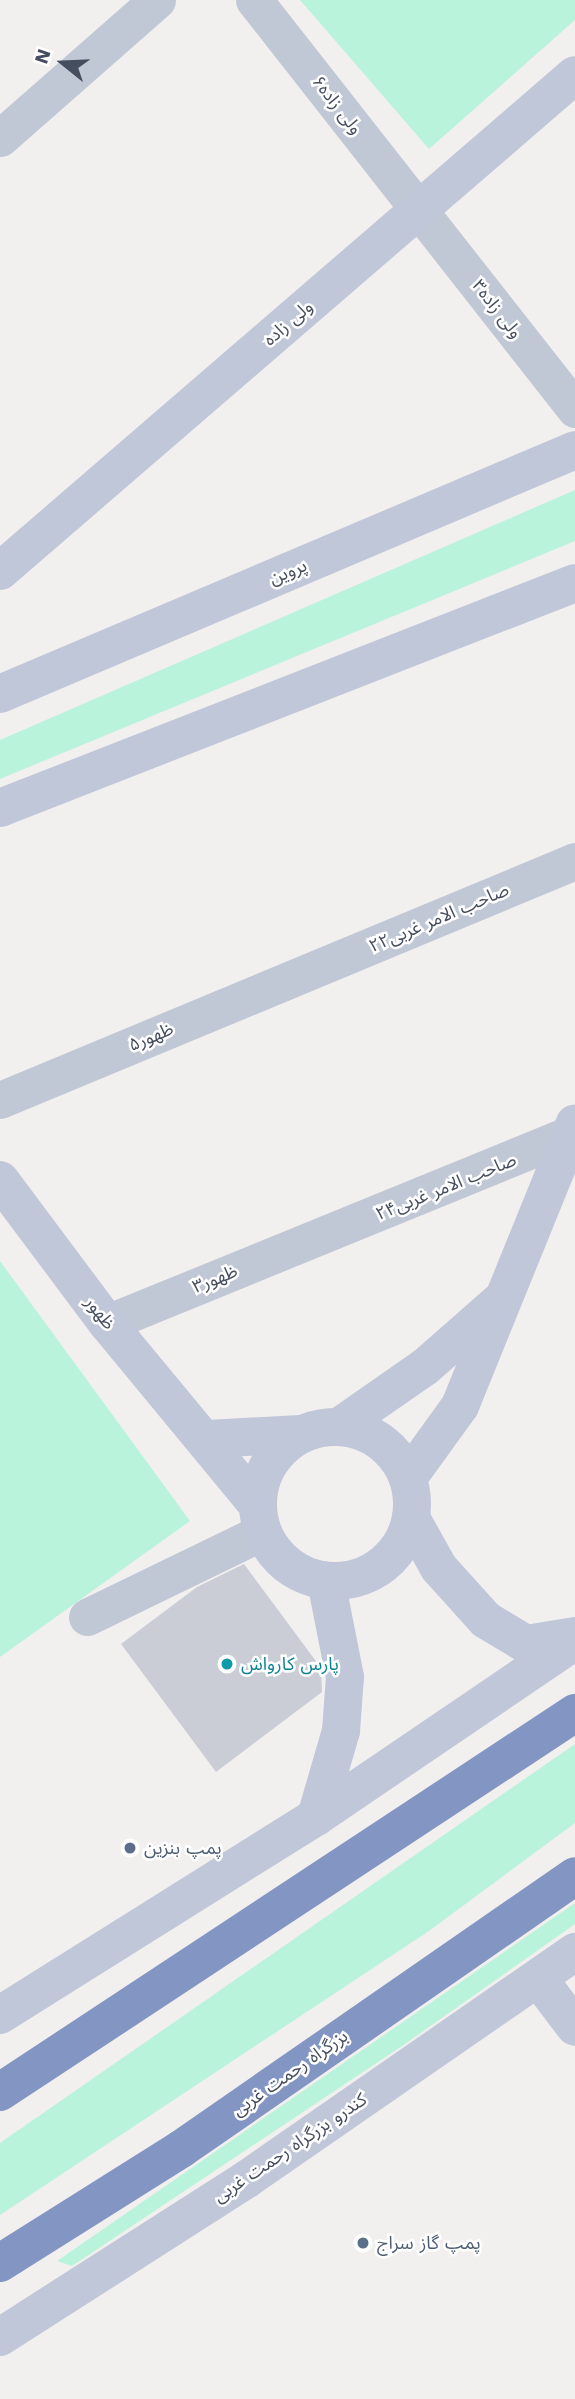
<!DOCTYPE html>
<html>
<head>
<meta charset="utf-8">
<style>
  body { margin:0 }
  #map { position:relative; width:575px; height:2399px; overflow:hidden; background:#f2efef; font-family:"Work Sans","Noto Sans Arabic",sans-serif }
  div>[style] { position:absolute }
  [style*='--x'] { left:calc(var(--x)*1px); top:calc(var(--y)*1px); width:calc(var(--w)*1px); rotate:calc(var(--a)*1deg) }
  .green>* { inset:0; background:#baf3db }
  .building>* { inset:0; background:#cacdd5 }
  .street>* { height:37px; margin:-18.5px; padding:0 18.5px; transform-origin:18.5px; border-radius:18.5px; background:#c1c8d5 }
  .secondary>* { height:38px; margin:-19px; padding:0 19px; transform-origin:19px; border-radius:19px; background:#c0c7d9 }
  .secondary>.ring { margin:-19px; padding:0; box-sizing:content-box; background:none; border:38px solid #c0c7d9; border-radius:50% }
  .highway>* { height:38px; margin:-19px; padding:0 19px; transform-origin:19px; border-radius:19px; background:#8395c2 }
  .dots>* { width:19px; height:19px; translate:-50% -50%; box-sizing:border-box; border:4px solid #fff; border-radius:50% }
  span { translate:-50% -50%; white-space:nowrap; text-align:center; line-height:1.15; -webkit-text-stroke:5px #fff; paint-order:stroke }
  .street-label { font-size:18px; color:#454e5e }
  .culture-label { font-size:18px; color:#0d838f }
  .left { translate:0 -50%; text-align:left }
  .service-label { font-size:18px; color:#4e5e75 }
  .north { position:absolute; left:28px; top:28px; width:70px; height:70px; -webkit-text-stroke:5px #fff; paint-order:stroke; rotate:288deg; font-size:19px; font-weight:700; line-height:28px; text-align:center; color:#454e5e }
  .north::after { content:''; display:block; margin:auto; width:24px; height:32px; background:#454e5e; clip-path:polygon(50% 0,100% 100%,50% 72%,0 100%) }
</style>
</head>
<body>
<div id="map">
  <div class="green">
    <i style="clip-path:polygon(300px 0,575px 0,575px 20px,429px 149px)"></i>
    <i style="clip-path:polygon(575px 490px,575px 541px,0 779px,0 740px)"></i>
    <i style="clip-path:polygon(0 1261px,190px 1521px,0 1657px)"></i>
    <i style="clip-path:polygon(575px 1744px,575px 1823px,429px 1931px,0 2215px,0 2143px)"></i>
    <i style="clip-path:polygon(575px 1903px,575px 1924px,405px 2044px,72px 2266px,57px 2261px)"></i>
  </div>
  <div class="building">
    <i style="clip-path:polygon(244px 1564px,321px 1668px,322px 1692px,216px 1772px,121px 1644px,197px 1587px)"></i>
  </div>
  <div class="street">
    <i style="--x:254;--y:0;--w:520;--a:51.87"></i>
    <i style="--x:0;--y:138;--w:209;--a:-41.3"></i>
    <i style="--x:0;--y:1100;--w:623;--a:-22.57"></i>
    <i style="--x:107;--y:1323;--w:505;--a:-22.2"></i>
    <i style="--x:87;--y:1617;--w:195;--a:-25.9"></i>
  </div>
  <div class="secondary">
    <i style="--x:0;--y:571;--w:759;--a:-40.78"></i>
    <i style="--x:0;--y:694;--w:625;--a:-22.99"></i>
    <i style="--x:0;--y:808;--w:617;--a:-21.37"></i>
    <i style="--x:0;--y:1180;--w:179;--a:53.2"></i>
    <i style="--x:107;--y:1323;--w:235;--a:50.4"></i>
    <i style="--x:340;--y:1426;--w:103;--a:-34.8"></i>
    <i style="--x:425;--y:1367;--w:98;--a:-41.3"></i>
    <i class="ring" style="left:258px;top:1427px;width:116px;height:116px"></i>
    <i style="--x:208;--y:1439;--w:93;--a:-3.1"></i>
    <i style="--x:408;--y:1478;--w:89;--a:-54.2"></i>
    <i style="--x:460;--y:1406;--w:305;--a:-67.9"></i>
    <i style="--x:411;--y:1518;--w:57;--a:60.8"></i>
    <i style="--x:439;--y:1568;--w:70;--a:47.9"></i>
    <i style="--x:486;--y:1620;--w:47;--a:31"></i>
    <i style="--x:526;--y:1644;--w:50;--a:-9.3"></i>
    <i style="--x:316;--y:1817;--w:90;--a:-73.8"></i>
    <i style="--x:341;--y:1731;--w:54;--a:-85.8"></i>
    <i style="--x:345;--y:1677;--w:98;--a:-101.2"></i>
    <i style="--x:538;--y:1978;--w:61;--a:52.9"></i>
    <i style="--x:0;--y:2015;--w:373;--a:-32.1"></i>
    <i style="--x:316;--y:1817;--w:313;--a:-34.2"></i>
    <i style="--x:0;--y:2337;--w:293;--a:-32.6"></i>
    <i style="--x:247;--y:2179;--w:399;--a:-34.7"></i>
  </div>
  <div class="highway">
    <i style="--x:0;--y:2092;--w:689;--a:-33.39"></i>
    <i style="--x:0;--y:2263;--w:214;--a:-32.2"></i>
    <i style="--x:181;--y:2149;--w:479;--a:-34.7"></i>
  </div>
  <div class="dots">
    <i style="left:227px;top:1664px;background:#0f9aa8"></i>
    <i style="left:130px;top:1848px;background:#5c6f8a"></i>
    <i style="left:363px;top:2243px;background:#5c6f8a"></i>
  </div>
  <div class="street-label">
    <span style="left:337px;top:105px;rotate:52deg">ولی زاده۶</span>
    <span style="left:497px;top:309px;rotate:52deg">ولی زاده۳</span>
    <span style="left:288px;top:323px;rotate:-41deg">ولی زاده</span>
    <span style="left:288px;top:572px;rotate:-23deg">پروین</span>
    <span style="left:439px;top:918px;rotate:-23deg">صاحب الامر غربی٢٢</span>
    <span style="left:151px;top:1037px;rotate:-23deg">ظهور۵</span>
    <span style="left:446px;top:1187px;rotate:-22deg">صاحب الامر غربی۲۴</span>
    <span style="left:215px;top:1279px;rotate:-22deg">ظهور۳</span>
    <span style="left:100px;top:1313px;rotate:52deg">ظهور</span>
    <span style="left:290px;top:2073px;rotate:-35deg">بزرگراه رحمت غربی</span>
    <span style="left:290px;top:2148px;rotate:-34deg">کندرو بزرگراه رحمت غربی</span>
  </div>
  <div class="culture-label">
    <span class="left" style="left:241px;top:1664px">پارس کارواش</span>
  </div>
  <div class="service-label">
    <span class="left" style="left:144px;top:1848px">پمپ بنزین</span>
    <span class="left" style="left:377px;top:2243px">پمپ گاز سراج</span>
  </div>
  <div class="north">N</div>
</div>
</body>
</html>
